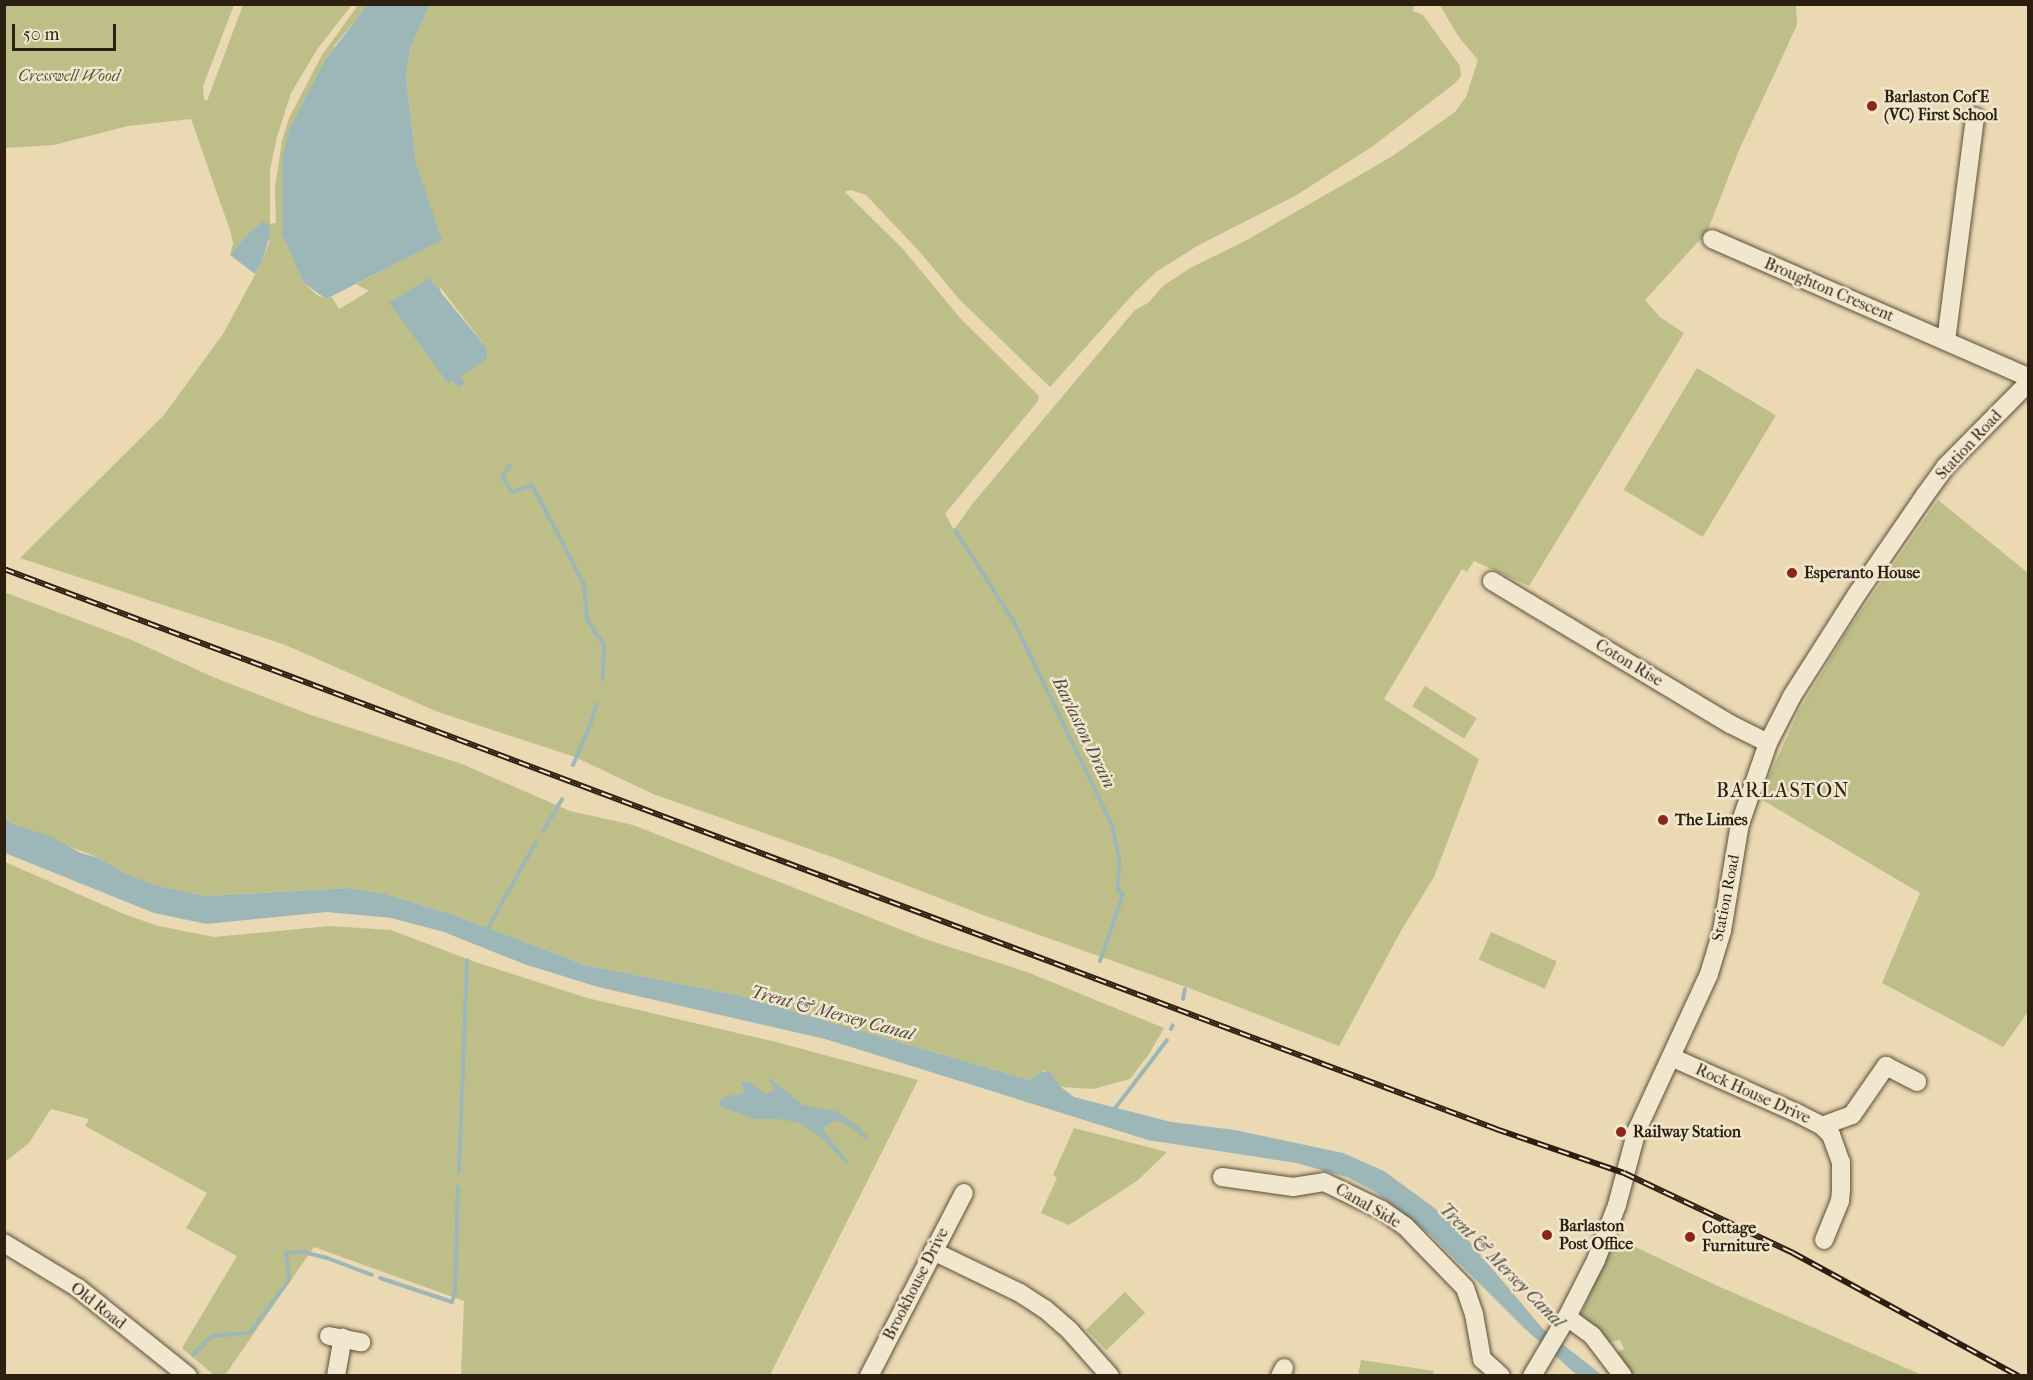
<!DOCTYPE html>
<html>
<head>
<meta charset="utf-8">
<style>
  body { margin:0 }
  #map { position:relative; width:2033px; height:1380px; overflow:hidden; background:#ead9b3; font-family:"IM FELL French Canon",serif }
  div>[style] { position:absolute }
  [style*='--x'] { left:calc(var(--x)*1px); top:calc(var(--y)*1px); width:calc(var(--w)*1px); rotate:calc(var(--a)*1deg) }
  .green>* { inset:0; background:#bdbe88; transform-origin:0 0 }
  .water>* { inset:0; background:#9db7b8 }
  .stream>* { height:4px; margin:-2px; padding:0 2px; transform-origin:2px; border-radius:2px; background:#9db7b8 }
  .roads { filter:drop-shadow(0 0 2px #5c4e39) drop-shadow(0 0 2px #5c4e39) }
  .minor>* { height:18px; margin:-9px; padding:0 9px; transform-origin:9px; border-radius:9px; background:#f1e6ce }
  .rail>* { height:6px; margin-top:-3px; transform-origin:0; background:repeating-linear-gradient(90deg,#f1e6ce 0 11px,#2d1f10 0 22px); box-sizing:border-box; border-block:2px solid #2d1f10 }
  .dots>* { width:16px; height:16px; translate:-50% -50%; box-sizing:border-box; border:3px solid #f1e6ce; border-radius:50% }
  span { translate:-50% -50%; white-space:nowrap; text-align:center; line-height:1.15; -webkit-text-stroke:5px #f1e6ce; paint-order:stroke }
  .park-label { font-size:16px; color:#584f34; font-style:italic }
  .poi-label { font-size:16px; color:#2d1f10; font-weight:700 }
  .left { translate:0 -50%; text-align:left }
  .street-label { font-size:16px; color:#2d1f10 }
  .water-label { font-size:18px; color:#4f4d42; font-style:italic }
  .quarter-label { font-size:20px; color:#2d1f10; letter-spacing:1.5px }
  .frame { position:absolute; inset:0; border:6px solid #2d1f10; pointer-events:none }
  .scale { position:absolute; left:12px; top:24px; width:104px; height:27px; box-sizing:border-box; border:3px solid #2d1f10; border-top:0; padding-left:8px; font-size:18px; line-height:21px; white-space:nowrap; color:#2d1f10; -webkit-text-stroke:4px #f1e6ce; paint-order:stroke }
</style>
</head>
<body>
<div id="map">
  <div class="green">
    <i style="clip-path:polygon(evenodd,4px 5px,234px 5px,203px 86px,204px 99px,207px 101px,243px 5px,352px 5px,318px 48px,291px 93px,277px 137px,270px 170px,270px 224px,276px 223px,275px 187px,282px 141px,289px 118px,322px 55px,358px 5px,368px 5px,335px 45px,284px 186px,282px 208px,304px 283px,317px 295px,326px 299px,332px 297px,339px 309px,369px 291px,356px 284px,441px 240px,416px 162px,406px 76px,411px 46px,430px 5px,1414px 5px,1413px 11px,1423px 15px,1460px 66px,1461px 76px,1454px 84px,1373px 146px,1295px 196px,1197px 246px,1156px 272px,1134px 293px,1050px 387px,960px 300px,919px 251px,866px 195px,850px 190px,845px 192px,902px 248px,961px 319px,1039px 396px,1038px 401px,945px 514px,954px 530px,973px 503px,1135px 310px,1148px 303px,1164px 285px,1192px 267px,1247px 240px,1391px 157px,1455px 112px,1466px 97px,1478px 60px,1458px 36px,1440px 5px,1796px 5px,1797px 25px,1739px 150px,1707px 232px,1645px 300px,1660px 317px,1684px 333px,1529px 586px,1474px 561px,1467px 572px,1462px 569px,1384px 699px,1479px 759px,1434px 877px,1402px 929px,1339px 1046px,1192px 989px,986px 916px,835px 858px,653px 794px,575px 757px,438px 712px,283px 644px,20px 558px,164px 415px,223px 334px,262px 262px,270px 240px,233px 252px,230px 255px,233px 244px,231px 233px,191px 119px,128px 126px,54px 145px,5px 148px,4px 5px,440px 287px,486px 347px,488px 358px,460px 376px,459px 387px,451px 380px,440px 287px)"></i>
    <i style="left:1697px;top:368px;width:92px;height:142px;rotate:31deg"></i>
    <i style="clip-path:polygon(1938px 500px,2028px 573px,2028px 1012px,2003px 1047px,1882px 983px,1920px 893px,1759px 798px,1799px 711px,1846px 633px)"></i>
    <i style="clip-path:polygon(4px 592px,134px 641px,213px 677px,311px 715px,462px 764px,570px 811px,633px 825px,925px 939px,1027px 972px,1164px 1028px,1149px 1054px,1130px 1079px,1093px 1089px,1061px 1087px,1045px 1070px,1030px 1080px,737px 995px,585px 965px,454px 915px,386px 894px,349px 888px,206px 896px,153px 885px,125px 873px,99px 858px,12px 824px,5px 815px)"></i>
    <i style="left:1425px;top:686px;width:61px;height:24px;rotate:32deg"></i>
    <i style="clip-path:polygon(5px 862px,124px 914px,158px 926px,214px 937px,330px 926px,391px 930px,475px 962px,587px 998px,772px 1041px,918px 1080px,770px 1375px,461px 1375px,464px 1301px,314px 1247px,225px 1375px,214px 1375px,182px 1348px,237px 1256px,186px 1228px,207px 1193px,85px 1126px,89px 1119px,51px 1109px,29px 1143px,5px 1162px)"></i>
    <i style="left:1491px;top:932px;width:72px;height:30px;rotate:24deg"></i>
    <i style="clip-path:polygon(1074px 1128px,1167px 1152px,1137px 1181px,1069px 1225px,1041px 1213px,1057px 1178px,1053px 1175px)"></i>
    <i style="clip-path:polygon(1614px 1237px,1720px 1287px,1922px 1375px,1627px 1375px,1613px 1354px,1624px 1349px,1620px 1340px,1605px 1343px,1581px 1315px)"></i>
    <i style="left:1125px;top:1292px;width:29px;height:54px;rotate:46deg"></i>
    <i style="clip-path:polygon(1361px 1360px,1434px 1371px,1433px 1375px,1358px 1375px)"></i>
  </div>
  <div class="water">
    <i style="clip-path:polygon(368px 4px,430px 5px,411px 46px,406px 76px,416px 162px,442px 240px,326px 299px,304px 283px,282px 234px,282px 160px,290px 128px,326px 59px)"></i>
    <i style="clip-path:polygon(264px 221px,269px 225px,271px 232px,262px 262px,255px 274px,230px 255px,251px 231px)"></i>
    <i style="clip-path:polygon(429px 278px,486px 347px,488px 358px,461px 376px,464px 383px,459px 388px,451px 380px,448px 383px,389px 303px)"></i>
    <i style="clip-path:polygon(4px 815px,12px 824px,50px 836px,81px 853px,99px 858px,125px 873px,154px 885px,206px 896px,349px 888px,386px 894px,454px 915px,585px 965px,737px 995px,1030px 1080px,1041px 1072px,1049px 1071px,1061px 1087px,1074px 1097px,1171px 1122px,1235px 1130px,1343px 1153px,1384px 1171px,1444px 1215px,1456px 1215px,1457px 1227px,1543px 1329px,1602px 1375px,1577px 1375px,1523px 1327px,1431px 1235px,1374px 1191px,1347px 1177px,1296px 1163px,1148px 1140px,825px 1039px,598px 987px,524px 964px,444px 932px,391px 918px,327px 912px,207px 924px,154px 913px,5px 853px)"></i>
    <i style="clip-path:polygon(768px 1077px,803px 1105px,839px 1112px,859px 1127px,868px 1137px,866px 1141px,857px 1131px,837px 1120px,824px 1127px,825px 1132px,849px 1163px,846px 1164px,821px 1137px,797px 1122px,778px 1119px,754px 1119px,719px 1106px,722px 1099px,727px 1096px,743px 1094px,744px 1088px,740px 1081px,749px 1082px,765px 1094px,775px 1090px)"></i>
  </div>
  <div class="stream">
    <i style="--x:510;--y:466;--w:14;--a:126"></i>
    <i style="--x:502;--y:477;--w:18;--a:56"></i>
    <i style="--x:512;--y:492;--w:21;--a:-19"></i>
    <i style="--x:532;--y:485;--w:112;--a:62.3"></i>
    <i style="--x:584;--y:584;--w:36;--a:85"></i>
    <i style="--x:587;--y:620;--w:30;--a:56"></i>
    <i style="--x:604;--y:645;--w:34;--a:92"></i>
    <i style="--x:955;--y:530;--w:109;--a:57.3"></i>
    <i style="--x:1014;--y:622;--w:225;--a:64.2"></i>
    <i style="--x:1112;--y:825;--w:35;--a:78"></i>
    <i style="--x:1119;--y:859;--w:31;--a:92"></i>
    <i style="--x:1118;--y:890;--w:6;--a:39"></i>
    <i style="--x:1123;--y:894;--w:71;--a:108.9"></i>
    <i style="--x:573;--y:765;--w:40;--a:-66.6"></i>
    <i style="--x:589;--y:728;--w:25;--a:-72"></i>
    <i style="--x:543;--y:831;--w:37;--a:-59"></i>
    <i style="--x:489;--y:926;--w:96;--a:-60.8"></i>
    <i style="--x:1183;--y:999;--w:10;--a:-79"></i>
    <i style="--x:1171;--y:1029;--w:4;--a:-63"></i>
    <i style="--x:1113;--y:1111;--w:89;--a:-52.7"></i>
    <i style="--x:459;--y:1172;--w:212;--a:-87.8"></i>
    <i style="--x:380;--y:1278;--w:76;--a:18.4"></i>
    <i style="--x:452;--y:1302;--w:9;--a:-72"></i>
    <i style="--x:455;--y:1293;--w:106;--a:-88.4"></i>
    <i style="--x:193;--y:1355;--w:27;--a:-45"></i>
    <i style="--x:212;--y:1336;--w:37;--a:-5"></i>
    <i style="--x:249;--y:1333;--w:4;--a:-45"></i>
    <i style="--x:252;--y:1330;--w:62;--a:-53.5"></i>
    <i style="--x:289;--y:1280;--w:27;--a:-96"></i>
    <i style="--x:286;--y:1253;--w:17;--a:-3"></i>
    <i style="--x:303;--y:1252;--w:25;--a:14"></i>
    <i style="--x:327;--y:1258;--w:48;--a:20.7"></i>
  </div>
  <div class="roads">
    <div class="minor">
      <i style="--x:1712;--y:239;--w:345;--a:23.6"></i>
      <i style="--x:1946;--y:341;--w:226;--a:-82.6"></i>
      <i style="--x:1492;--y:581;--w:278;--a:31"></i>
      <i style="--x:1730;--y:724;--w:42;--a:26.6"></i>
      <i style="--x:1671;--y:1057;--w:138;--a:24"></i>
      <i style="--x:1797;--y:1113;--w:28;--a:27"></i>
      <i style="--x:1822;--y:1126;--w:13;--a:45"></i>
      <i style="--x:1831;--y:1135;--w:29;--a:70"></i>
      <i style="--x:1841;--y:1162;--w:28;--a:90"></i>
      <i style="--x:1841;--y:1190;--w:11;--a:95"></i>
      <i style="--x:1840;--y:1201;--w:42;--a:112.3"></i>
      <i style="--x:1822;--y:1126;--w:32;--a:-20"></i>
      <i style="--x:1852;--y:1115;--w:60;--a:-55.2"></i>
      <i style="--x:1886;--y:1066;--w:35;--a:27"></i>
      <i style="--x:1222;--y:1177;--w:72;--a:8"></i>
      <i style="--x:1293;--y:1187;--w:31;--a:-9"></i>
      <i style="--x:1324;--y:1182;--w:64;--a:25.8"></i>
      <i style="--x:1382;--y:1210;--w:28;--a:35"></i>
      <i style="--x:1405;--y:1226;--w:86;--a:45.9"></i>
      <i style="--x:1465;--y:1288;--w:28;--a:71"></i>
      <i style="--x:1474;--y:1314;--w:46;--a:79.9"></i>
      <i style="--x:1482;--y:1359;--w:25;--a:42"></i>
      <i style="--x:4;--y:1243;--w:87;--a:31.3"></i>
      <i style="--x:78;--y:1288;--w:141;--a:38.7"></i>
      <i style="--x:933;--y:1251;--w:97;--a:25.8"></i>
      <i style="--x:1020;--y:1293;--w:30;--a:33"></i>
      <i style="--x:1045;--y:1309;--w:33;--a:41"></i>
      <i style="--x:1070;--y:1331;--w:60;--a:48.4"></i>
      <i style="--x:1567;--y:1317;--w:31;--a:36"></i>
      <i style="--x:1592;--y:1335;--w:51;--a:52.9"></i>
      <i style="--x:329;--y:1336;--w:33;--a:11"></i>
      <i style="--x:336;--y:1376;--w:39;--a:-80"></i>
      <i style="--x:869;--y:1376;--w:206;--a:-62.6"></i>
      <i style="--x:1280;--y:1376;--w:9;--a:-63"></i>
      <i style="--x:1532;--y:1376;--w:69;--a:-59.3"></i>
      <i style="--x:1567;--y:1317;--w:64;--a:-63"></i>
      <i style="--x:1596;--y:1260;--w:59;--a:-69.1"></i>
      <i style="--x:1617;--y:1205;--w:78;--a:-75.1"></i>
      <i style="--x:1637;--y:1130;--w:172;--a:-65.2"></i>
      <i style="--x:1709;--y:974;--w:45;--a:-73.2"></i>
      <i style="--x:1722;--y:931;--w:109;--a:-80.5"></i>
      <i style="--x:1740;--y:824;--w:86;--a:-70.9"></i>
      <i style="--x:1768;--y:743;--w:53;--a:-62.9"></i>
      <i style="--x:1792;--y:696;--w:121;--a:-57.5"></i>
      <i style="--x:1857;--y:594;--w:120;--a:-55.5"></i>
      <i style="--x:1925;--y:495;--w:34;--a:-54"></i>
      <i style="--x:1945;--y:467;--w:118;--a:-45.3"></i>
    </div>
  </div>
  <div class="rail">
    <i style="--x:4;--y:569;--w:1594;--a:20.57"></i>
    <i style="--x:1496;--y:1129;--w:135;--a:19"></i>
    <i style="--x:1624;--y:1173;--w:187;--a:25.3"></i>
    <i style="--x:1793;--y:1253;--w:257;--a:28.6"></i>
  </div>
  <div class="dots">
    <i style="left:1872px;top:106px;background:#8f2418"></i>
    <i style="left:1792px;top:573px;background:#8f2418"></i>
    <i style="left:1663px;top:820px;background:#8f2418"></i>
    <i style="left:1621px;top:1132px;background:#8f2418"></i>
    <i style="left:1547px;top:1235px;background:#8f2418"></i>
    <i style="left:1690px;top:1237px;background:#8f2418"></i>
  </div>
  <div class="park-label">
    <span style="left:69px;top:76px">Cresswell Wood</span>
  </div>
  <div class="poi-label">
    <span class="left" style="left:1884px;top:106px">Barlaston CofE<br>(VC) First School</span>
    <span class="left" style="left:1804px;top:573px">Esperanto House</span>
    <span class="left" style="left:1675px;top:820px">The Limes</span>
    <span class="left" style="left:1633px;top:1132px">Railway Station</span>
    <span class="left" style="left:1559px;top:1235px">Barlaston<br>Post Office</span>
    <span class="left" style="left:1702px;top:1237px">Cottage<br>Furniture</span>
  </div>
  <div class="street-label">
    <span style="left:1829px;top:290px;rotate:23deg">Broughton Crescent</span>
    <span style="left:1969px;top:445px;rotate:-47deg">Station Road</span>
    <span style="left:1629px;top:663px;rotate:31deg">Coton Rise</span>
    <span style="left:1726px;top:898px;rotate:-79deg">Station Road</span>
    <span style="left:1753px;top:1094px;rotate:24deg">Rock House Drive</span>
    <span style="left:1368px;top:1206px;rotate:30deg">Canal Side</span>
    <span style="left:916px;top:1284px;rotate:-63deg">Brookhouse Drive</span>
    <span style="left:98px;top:1306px;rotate:38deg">Old Road</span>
  </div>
  <div class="water-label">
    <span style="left:1083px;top:733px;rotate:64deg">Barlaston Drain</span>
    <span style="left:832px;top:1014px;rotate:15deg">Trent &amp; Mersey Canal</span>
    <span style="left:1501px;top:1266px;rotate:45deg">Trent &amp; Mersey Canal</span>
  </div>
  <div class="quarter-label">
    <span style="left:1783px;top:790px">BARLASTON</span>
  </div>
  <div class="frame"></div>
  <div class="scale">50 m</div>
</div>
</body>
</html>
